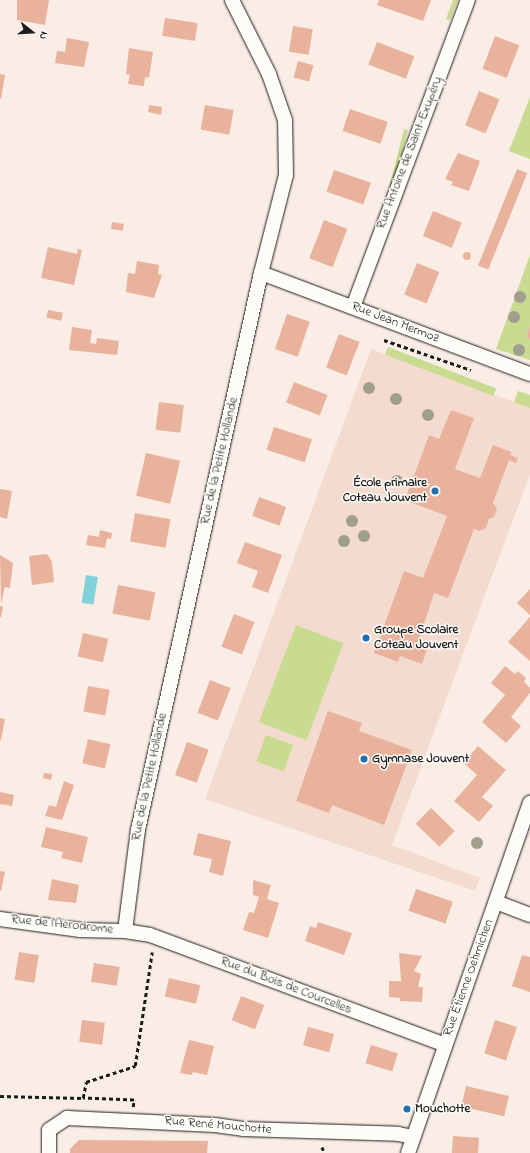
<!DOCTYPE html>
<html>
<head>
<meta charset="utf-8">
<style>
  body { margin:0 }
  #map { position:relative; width:530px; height:1153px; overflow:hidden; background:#f9ede5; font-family:"Indie Flower",sans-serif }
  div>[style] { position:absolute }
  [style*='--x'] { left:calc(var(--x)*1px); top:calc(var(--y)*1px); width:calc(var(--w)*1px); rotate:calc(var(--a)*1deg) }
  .built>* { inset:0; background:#f4dbcf }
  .green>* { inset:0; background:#c8db90; transform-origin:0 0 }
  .water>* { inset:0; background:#80d1d9; transform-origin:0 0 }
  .building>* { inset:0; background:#e8b29c; transform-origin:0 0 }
  .round { border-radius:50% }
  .path>* { height:2.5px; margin-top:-1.25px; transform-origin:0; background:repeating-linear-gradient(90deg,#1c1c1c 0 4px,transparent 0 7px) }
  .roads { filter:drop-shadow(0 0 1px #1c1c1c) drop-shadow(0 0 1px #1c1c1c) }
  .minor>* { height:14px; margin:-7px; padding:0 7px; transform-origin:7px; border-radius:7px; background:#fdfcf7 }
  .trees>* { width:12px; height:12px; margin:-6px; border-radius:50%; background:#a09f8d }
  .dots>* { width:11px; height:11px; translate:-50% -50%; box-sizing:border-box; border:2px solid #fdfcf7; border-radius:50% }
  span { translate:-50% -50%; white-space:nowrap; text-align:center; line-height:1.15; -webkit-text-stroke:3px #fdfcf7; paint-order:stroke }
  .street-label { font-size:13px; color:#1c1c1c }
  .poi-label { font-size:13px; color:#1c1c1c; font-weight:700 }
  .right { translate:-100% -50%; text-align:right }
  .left { translate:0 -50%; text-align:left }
  .north { position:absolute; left:12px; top:12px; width:40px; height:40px; -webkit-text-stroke:3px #fdfcf7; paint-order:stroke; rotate:107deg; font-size:11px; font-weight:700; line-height:16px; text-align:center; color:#1c1c1c }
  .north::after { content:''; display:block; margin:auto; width:14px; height:18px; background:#1c1c1c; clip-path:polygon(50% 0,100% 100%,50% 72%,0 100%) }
</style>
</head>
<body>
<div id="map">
  <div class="built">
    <i style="clip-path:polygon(371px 349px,530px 408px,530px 474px,392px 845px,480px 878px,475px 891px,205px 799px)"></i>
  </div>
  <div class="green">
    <i style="clip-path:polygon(453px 0,458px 0,450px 20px,446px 19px)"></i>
    <i style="clip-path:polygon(530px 97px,530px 159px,509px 151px)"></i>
    <i style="left:404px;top:129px;width:4px;height:90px;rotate:14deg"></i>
    <i style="clip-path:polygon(530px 255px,530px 326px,526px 337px,530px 339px,530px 360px,496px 349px)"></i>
    <i style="left:388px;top:347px;width:116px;height:8px;rotate:21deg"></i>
    <i style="clip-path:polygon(518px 391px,530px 395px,530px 408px,514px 402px)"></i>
    <i style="left:296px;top:625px;width:51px;height:104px;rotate:21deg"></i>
    <i style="left:266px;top:735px;width:29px;height:28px;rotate:20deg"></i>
  </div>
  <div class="water">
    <i style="left:86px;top:575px;width:12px;height:28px;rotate:9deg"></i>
  </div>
  <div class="building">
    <i style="clip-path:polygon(17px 0,49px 0,45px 25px,17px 20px)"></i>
    <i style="clip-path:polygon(379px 0,431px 0,423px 21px,377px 5px)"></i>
    <i style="left:165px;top:18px;width:33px;height:18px;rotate:9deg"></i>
    <i style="left:293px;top:26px;width:20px;height:26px;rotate:9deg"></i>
    <i style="left:495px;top:36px;width:26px;height:35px;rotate:21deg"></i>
    <i style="clip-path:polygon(67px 38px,89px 42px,84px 67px,55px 63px,57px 51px,65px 52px)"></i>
    <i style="left:377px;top:42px;width:40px;height:24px;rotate:21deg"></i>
    <i style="clip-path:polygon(129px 48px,153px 52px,149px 78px,145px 77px,144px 86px,128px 84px,130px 75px,126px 74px)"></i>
    <i style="left:298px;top:61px;width:16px;height:17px;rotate:15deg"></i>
    <i style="clip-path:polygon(0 74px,5px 75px,1px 99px,0 99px)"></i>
    <i style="left:479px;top:91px;width:22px;height:37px;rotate:22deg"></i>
    <i style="clip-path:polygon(149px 105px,162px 107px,161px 115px,148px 112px)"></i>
    <i style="left:205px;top:105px;width:29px;height:25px;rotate:10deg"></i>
    <i style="left:350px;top:109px;width:40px;height:23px;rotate:19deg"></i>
    <i style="clip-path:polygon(458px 153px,480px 161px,469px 191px,451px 185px,453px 182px,445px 179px)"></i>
    <i style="left:517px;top:169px;width:11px;height:104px;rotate:22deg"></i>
    <i style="left:334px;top:170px;width:39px;height:23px;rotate:19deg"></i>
    <i style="left:433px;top:211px;width:31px;height:27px;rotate:22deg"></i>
    <i style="left:324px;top:220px;width:25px;height:41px;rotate:21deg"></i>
    <i style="left:112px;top:222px;width:12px;height:7px;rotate:9deg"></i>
    <i style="clip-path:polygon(48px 247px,77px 254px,78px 249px,82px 250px,74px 285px,41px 278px)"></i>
    <i class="round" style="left:463px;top:252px;width:8px;height:8px"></i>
    <i style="clip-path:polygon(137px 261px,159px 265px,158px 274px,162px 275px,154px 298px,126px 292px,128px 273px,135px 274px)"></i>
    <i style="left:417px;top:263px;width:24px;height:34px;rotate:22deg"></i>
    <i style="left:48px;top:310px;width:15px;height:8px;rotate:11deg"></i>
    <i style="left:287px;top:314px;width:24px;height:37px;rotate:19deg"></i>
    <i style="clip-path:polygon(530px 326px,530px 339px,526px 337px)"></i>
    <i style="clip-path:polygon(72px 327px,92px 330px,90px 343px,96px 344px,97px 338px,119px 341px,117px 355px,69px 350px)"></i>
    <i style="left:339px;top:334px;width:22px;height:36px;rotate:21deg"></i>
    <i style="left:294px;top:382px;width:36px;height:22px;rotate:21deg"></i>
    <i style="left:159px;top:402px;width:25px;height:28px;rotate:7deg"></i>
    <i style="clip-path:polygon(451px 410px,474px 418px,455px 469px,480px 478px,493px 445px,511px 452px,510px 455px,518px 458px,516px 463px,509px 460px,493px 503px,497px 509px,494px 517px,489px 519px,486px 528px,479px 531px,474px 529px,448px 598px,434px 593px,418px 643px,428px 647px,422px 664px,400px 656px,398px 662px,374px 653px,404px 571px,423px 578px,447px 516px,405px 500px,429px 435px,439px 439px)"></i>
    <i style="left:274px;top:427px;width:40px;height:24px;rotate:18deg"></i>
    <i style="left:146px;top:453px;width:35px;height:44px;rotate:13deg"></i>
    <i style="clip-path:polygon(0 489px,12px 491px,7px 519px,0 517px)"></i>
    <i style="left:259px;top:497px;width:29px;height:20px;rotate:20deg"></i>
    <i style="left:135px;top:513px;width:36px;height:29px;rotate:10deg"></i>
    <i style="clip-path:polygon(100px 530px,112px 533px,111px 539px,107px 538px,105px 548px,86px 545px,88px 535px,99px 537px)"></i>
    <i style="clip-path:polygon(245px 542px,282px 555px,268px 593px,252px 587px,258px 571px,237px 563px)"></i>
    <i style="clip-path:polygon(47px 554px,52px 562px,54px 582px,32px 585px,29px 556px)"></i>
    <i style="clip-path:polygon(0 555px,13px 563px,10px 588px,5px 587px,1px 604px)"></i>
    <i style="left:118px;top:585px;width:38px;height:29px;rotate:11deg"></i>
    <i style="clip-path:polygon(530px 589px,530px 615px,517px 603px)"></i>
    <i style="clip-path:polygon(0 606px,3px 607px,1px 617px,0 617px)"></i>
    <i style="left:234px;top:614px;width:22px;height:35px;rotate:21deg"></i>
    <i style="clip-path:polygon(530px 617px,530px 661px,508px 642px)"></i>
    <i style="left:83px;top:633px;width:26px;height:24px;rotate:13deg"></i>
    <i style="clip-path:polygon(505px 666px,515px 674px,518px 671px,526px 678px,524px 682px,530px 688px,530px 693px,511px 717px,521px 726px,506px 743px,482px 722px,505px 695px,491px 683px)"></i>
    <i style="left:210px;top:680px;width:22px;height:35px;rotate:21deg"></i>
    <i style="left:88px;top:686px;width:22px;height:26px;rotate:10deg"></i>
    <i style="clip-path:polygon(328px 711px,362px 723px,359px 731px,412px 750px,384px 825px,332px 805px,329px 813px,296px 801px)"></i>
    <i style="clip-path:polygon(0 718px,5px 719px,1px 740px,0 740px)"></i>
    <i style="left:88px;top:739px;width:23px;height:25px;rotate:13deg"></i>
    <i style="left:187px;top:742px;width:23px;height:35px;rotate:20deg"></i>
    <i style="clip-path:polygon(478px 746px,506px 770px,482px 797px,493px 806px,479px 822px,454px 801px,477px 775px,464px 763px)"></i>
    <i style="clip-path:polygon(44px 773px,52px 774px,51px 780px,43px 778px)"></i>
    <i style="clip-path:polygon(64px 781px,74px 785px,62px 820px,45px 816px,49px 805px,56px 807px)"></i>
    <i style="clip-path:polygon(0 792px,14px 795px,12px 806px,0 804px)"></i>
    <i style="left:431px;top:808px;width:33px;height:22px;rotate:44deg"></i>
    <i style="clip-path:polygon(46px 827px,88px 837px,82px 863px,61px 858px,63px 852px,41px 847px)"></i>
    <i style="clip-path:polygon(198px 833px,231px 841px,223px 876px,209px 872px,212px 859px,193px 855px)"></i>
    <i style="clip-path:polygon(0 871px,5px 872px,1px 891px,0 891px)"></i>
    <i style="clip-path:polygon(52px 879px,79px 885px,76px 903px,48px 900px)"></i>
    <i style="clip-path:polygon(253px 880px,271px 885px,267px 899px,279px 903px,268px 938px,243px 930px,249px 912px,254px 913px,259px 897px,253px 895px)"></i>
    <i style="left:416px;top:889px;width:39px;height:23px;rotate:19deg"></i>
    <i style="clip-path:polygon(318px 922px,352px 933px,344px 955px,305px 941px,310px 926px,316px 928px)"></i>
    <i style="left:19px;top:952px;width:20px;height:28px;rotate:9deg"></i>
    <i style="clip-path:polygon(399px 953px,422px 956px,414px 971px,421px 974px,418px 987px,423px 987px,422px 1002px,400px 1001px,400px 998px,389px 997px,389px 981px,401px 981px)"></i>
    <i style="clip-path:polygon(522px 955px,530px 957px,530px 992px,512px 986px)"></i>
    <i style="left:94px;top:963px;width:26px;height:19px;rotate:9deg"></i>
    <i style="left:169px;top:978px;width:32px;height:19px;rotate:13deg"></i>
    <i style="left:241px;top:996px;width:25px;height:26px;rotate:21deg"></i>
    <i style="left:82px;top:1020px;width:23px;height:22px;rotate:7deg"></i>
    <i style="left:495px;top:1020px;width:23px;height:35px;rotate:18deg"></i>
    <i style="left:308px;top:1027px;width:27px;height:19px;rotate:15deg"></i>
    <i style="clip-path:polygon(189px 1040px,214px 1046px,207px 1075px,193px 1072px,192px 1075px,180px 1073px)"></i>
    <i style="left:371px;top:1045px;width:28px;height:19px;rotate:17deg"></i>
    <i style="left:466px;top:1086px;width:44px;height:21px;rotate:13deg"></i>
    <i style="left:453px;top:1136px;width:26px;height:17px;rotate:4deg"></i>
    <i style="clip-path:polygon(79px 1140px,208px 1141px,207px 1153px,70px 1153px,70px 1149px)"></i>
  </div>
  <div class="path">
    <i style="--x:384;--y:340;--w:92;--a:19"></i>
    <i style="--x:0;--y:1096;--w:83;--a:1.4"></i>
    <i style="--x:133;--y:1107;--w:7;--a:-82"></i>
    <i style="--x:134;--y:1100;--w:51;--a:-177.8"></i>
    <i style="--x:83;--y:1098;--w:16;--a:-79"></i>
    <i style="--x:86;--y:1082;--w:52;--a:-18.1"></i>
    <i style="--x:135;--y:1066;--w:115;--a:-81.5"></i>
    <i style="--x:322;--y:1147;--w:7;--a:63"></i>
  </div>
  <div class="roads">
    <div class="minor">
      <i style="--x:261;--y:273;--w:287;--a:20.6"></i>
      <i style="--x:353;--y:307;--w:328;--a:-69.5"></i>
      <i style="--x:496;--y:902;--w:36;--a:21"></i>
      <i style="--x:0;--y:919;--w:81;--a:7.8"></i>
      <i style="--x:80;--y:930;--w:45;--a:1.3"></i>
      <i style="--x:125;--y:931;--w:25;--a:9"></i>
      <i style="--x:150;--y:935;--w:315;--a:20.4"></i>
      <i style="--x:125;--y:931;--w:102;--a:-82.7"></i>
      <i style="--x:138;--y:830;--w:570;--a:-77.55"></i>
      <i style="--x:261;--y:273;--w:101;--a:-75.7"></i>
      <i style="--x:286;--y:175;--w:55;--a:-91"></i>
      <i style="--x:285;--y:120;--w:49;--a:-109.2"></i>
      <i style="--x:269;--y:74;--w:83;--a:-116.6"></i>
      <i style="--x:49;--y:1153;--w:23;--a:-90"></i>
      <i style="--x:49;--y:1130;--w:22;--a:-34"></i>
      <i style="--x:67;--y:1118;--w:148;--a:2.7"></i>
      <i style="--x:215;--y:1125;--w:28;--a:8"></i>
      <i style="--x:243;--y:1129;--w:155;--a:1.8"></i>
      <i style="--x:398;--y:1134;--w:15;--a:11"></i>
      <i style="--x:408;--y:1153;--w:371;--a:-70.8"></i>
    </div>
  </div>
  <div class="trees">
    <i style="left:520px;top:297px"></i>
    <i style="left:514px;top:317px"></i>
    <i style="left:519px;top:350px"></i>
    <i style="left:369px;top:388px"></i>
    <i style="left:396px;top:399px"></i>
    <i style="left:428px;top:415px"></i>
    <i style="left:397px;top:481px"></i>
    <i style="left:352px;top:521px"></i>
    <i style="left:364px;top:536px"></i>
    <i style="left:344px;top:541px"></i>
    <i style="left:477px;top:843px"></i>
  </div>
  <div class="dots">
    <i style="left:435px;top:491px;background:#1f6fb2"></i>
    <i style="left:366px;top:638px;background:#1f6fb2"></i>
    <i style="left:364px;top:759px;background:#1f6fb2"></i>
    <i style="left:407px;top:1109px;background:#1f6fb2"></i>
  </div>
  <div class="street-label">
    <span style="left:410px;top:153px;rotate:-69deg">Rue Antoine de Saint-Exupéry</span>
    <span style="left:395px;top:323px;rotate:21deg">Rue Jean Mermoz</span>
    <span style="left:220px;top:461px;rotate:-77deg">Rue de la Petite Hollande</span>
    <span style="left:150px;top:777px;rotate:-78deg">Rue de la Petite Hollande</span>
    <span style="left:62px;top:925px;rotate:6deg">Rue de l'Aérodrome</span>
    <span style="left:469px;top:978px;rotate:-70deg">Rue Étienne Oehmichen</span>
    <span style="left:286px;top:986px;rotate:21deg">Rue du Bois de Courcelles</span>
    <span style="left:218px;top:1126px;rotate:5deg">Rue René Mouchotte</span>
  </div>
  <div class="poi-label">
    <span class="right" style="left:427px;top:491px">École primaire<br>Coteau Jouvent</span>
    <span class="left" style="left:374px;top:638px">Groupe Scolaire<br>Coteau Jouvent</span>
    <span class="left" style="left:372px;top:759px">Gymnase Jouvent</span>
    <span class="left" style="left:415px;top:1109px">Mouchotte</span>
  </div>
  <div class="north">N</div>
</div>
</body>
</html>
